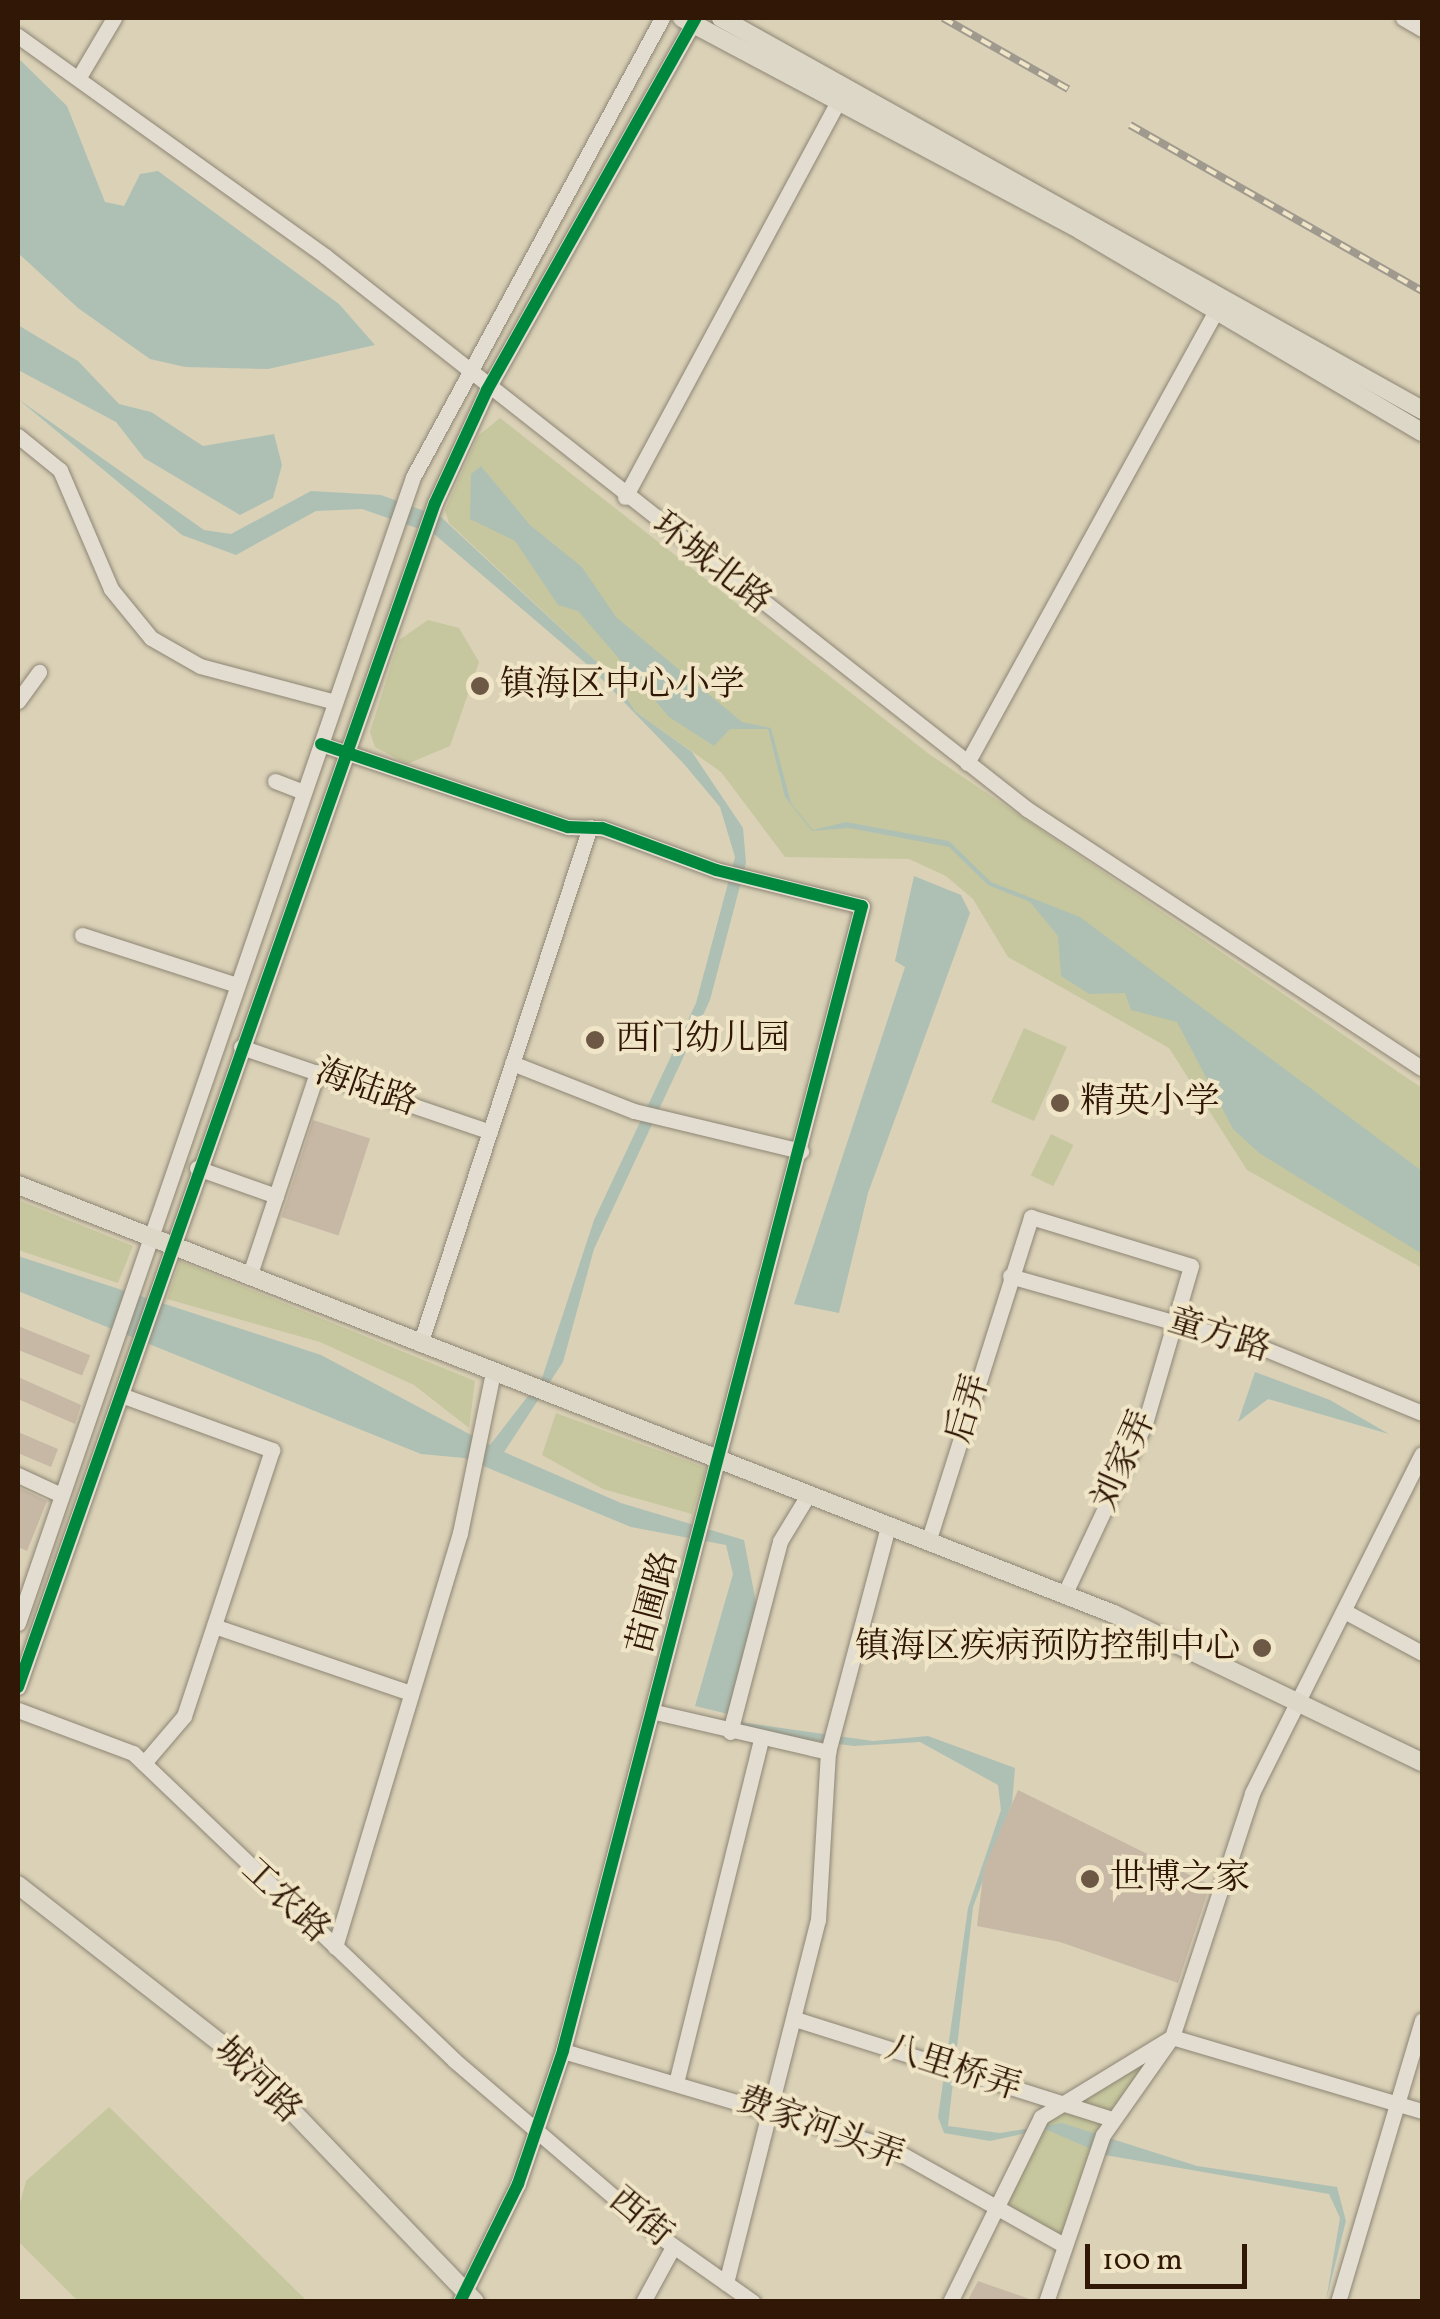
<!DOCTYPE html>
<html>
<head>
<meta charset="utf-8">
<style>
  body { margin:0 }
  #map { position:relative; width:1440px; height:2319px; overflow:hidden; background:#dad1b7; font-family:Vollkorn,"Noto Serif SC",serif }
  div>[style] { position:absolute }
  [style*='--x'] { left:calc(var(--x)*1px); top:calc(var(--y)*1px); width:calc(var(--w)*1px); rotate:calc(var(--a)*1deg) }
  .green>* { inset:0; background:#c6c79e; transform-origin:0 0 }
  .water>* { inset:0; background:#aec0b4 }
  .building>* { inset:0; background:#c7b8a5; transform-origin:0 0 }
  .roads { filter:drop-shadow(0 0 2px #8e8574) drop-shadow(0 0 2px #8e8574) }
  .minor>* { height:15px; margin:-7.5px; padding:0 7.5px; transform-origin:7.5px; border-radius:7.5px; background:#e2ddd0 }
  .major>* { height:18px; margin:-9px; padding:0 9px; transform-origin:9px; border-radius:9px; background:#ddd7c8 }
  .rail>* { height:8px; margin-top:-4px; transform-origin:0; background:repeating-linear-gradient(90deg,#f0e6c7 0 11px,#a09a8e 0 22px); box-sizing:border-box; border-block:2px solid #a09a8e }
  .cycleway>* { height:12px; margin:-6px; padding:0 6px; transform-origin:6px; border-radius:6px; background:#00873e }
  .dots>* { width:28px; height:28px; translate:-50% -50%; box-sizing:border-box; border:5px solid #f0e6c7; border-radius:50% }
  span { translate:-50% -50%; white-space:nowrap; text-align:center; line-height:1.15; -webkit-text-stroke:8px #f0e6c7; paint-order:stroke }
  .street-label { font-size:35px; color:#301706 }
  .poi-label { font-size:35px; color:#301706 }
  .left { translate:0 -50%; text-align:left }
  .right { translate:-100% -50%; text-align:right }
  .frame { position:absolute; inset:0; border:20px solid #301706; pointer-events:none }
  .scale { position:absolute; left:1085px; top:2244px; width:162px; height:45px; box-sizing:border-box; border:5px solid #301706; border-top:0; padding-left:12px; font-size:30px; line-height:35px; white-space:nowrap; color:#301706; -webkit-text-stroke:8px #f0e6c7; paint-order:stroke }
</style>
</head>
<body>
<div id="map">
  <div class="green">
    <i style="clip-path:polygon(500px 418px,929px 754px,1422px 1088px,1422px 1268px,1247px 1170px,1169px 1048px,1008px 957px,973px 899px,946px 876px,909px 859px,785px 857px,721px 772px,636px 712px,611px 675px,449px 523px,445px 510px,478px 436px)"></i>
    <i style="clip-path:polygon(428px 620px,459px 628px,479px 662px,450px 746px,407px 764px,375px 747px,370px 732px,399px 640px)"></i>
    <i style="left:1024px;top:1028px;width:47px;height:81px;rotate:24deg"></i>
    <i style="left:1051px;top:1134px;width:25px;height:46px;rotate:26deg"></i>
    <i style="clip-path:polygon(18px 1200px,133px 1246px,118px 1283px,18px 1250px)"></i>
    <i style="clip-path:polygon(180px 1261px,475px 1381px,469px 1428px,414px 1385px,320px 1342px,167px 1299px)"></i>
    <i style="clip-path:polygon(556px 1413px,706px 1468px,692px 1514px,603px 1489px,542px 1455px)"></i>
    <i style="clip-path:polygon(1172px 2037px,1112px 2119px,1062px 2244px,995px 2210px,1041px 2117px)"></i>
    <i style="clip-path:polygon(109px 2107px,307px 2301px,78px 2301px,18px 2241px,18px 2210px,26px 2181px)"></i>
  </div>
  <div class="water">
    <i style="clip-path:polygon(18px 58px,67px 106px,105px 202px,124px 206px,140px 174px,158px 171px,339px 304px,375px 345px,268px 369px,185px 367px,150px 359px,78px 308px,18px 253px)"></i>
    <i style="clip-path:polygon(18px 325px,78px 361px,119px 404px,151px 412px,203px 446px,274px 434px,282px 465px,273px 498px,240px 515px,144px 458px,116px 422px,18px 370px)"></i>
    <i style="clip-path:polygon(18px 399px,204px 530px,231px 534px,311px 491px,381px 495px,441px 517px,611px 675px,636px 712px,692px 752px,743px 828px,746px 863px,710px 1000px,594px 1249px,563px 1362px,504px 1452px,621px 1503px,744px 1540px,758px 1613px,732px 1715px,695px 1706px,733px 1574px,726px 1545px,631px 1527px,464px 1458px,421px 1454px,18px 1291px,18px 1256px,321px 1355px,490px 1445px,542px 1378px,594px 1220px,696px 1003px,735px 857px,720px 807px,684px 764px,590px 667px,434px 534px,362px 509px,316px 511px,236px 555px,182px 535px)"></i>
    <i style="clip-path:polygon(481px 466px,530px 525px,582px 567px,616px 617px,742px 722px,771px 728px,791px 803px,813px 830px,846px 822px,949px 841px,991px 882px,1080px 917px,1422px 1171px,1422px 1254px,1259px 1153px,1233px 1129px,1177px 1022px,1131px 1010px,1125px 993px,1089px 994px,1061px 976px,1058px 936px,1030px 902px,988px 885px,949px 847px,849px 828px,812px 831px,785px 797px,768px 729px,730px 729px,714px 746px,669px 717px,578px 611px,558px 605px,515px 541px,470px 519px,471px 474px)"></i>
    <i style="clip-path:polygon(914px 876px,961px 895px,970px 913px,868px 1193px,839px 1313px,794px 1304px,905px 967px,895px 961px)"></i>
    <i style="clip-path:polygon(1255px 1372px,1330px 1400px,1389px 1434px,1268px 1399px,1238px 1422px)"></i>
    <i style="clip-path:polygon(691px 1715px,873px 1741px,928px 1736px,1015px 1768px,1012px 1803px,973px 1907px,948px 2126px,1000px 2133px,1062px 2123px,1197px 2166px,1337px 2187px,1346px 2221px,1326px 2301px,1340px 2218px,1329px 2194px,1105px 2155px,1045px 2129px,990px 2141px,944px 2133px,938px 2117px,968px 1908px,1001px 1810px,998px 1785px,920px 1742px,854px 1746px,681px 1723px)"></i>
  </div>
  <div class="building">
    <i style="left:313px;top:1120px;width:60px;height:102px;rotate:18deg"></i>
    <i style="left:18px;top:1326px;width:78px;height:22px;rotate:22deg"></i>
    <i style="clip-path:polygon(18px 1377px,81px 1405px,75px 1424px,18px 1399px)"></i>
    <i style="clip-path:polygon(18px 1432px,58px 1449px,51px 1467px,18px 1453px)"></i>
    <i style="clip-path:polygon(18px 1487px,47px 1501px,27px 1551px,18px 1547px)"></i>
    <i style="clip-path:polygon(1018px 1790px,1210px 1885px,1178px 1983px,1060px 1942px,977px 1926px,984px 1868px)"></i>
    <i style="clip-path:polygon(978px 2281px,1032px 2300px,1032px 2302px,967px 2302px)"></i>
  </div>
  <div class="roads">
    <div class="minor">
      <i style="--x:1403;--y:18;--w:22;--a:30"></i>
      <i style="--x:18;--y:36;--w:378;--a:35.6"></i>
      <i style="--x:325;--y:256;--w:894;--a:38.23"></i>
      <i style="--x:1027;--y:809;--w:472;--a:33.3"></i>
      <i style="--x:79;--y:77;--w:69;--a:-59.3"></i>
      <i style="--x:18;--y:436;--w:54;--a:39"></i>
      <i style="--x:60;--y:470;--w:129;--a:66.8"></i>
      <i style="--x:111;--y:589;--w:63;--a:50.8"></i>
      <i style="--x:151;--y:638;--w:56;--a:29.7"></i>
      <i style="--x:200;--y:666;--w:140;--a:14.9"></i>
      <i style="--x:625;--y:497;--w:450;--a:-61.7"></i>
      <i style="--x:18;--y:701;--w:36;--a:-54"></i>
      <i style="--x:321;--y:744;--w:261;--a:18.6"></i>
      <i style="--x:568;--y:827;--w:34;--a:2"></i>
      <i style="--x:602;--y:828;--w:121;--a:20.2"></i>
      <i style="--x:716;--y:870;--w:150;--a:13.9"></i>
      <i style="--x:862;--y:906;--w:1183;--a:104.64"></i>
      <i style="--x:563;--y:2051;--w:140;--a:108.7"></i>
      <i style="--x:518;--y:2184;--w:131;--a:116.2"></i>
      <i style="--x:967;--y:763;--w:521;--a:-61.17"></i>
      <i style="--x:275;--y:781;--w:30;--a:21"></i>
      <i style="--x:82;--y:935;--w:163;--a:17.9"></i>
      <i style="--x:241;--y:1047;--w:263;--a:18.8"></i>
      <i style="--x:512;--y:1063;--w:131;--a:21.5"></i>
      <i style="--x:634;--y:1111;--w:172;--a:13.5"></i>
      <i style="--x:197;--y:1168;--w:84;--a:19.5"></i>
      <i style="--x:1010;--y:1276;--w:258;--a:15.8"></i>
      <i style="--x:1258;--y:1346;--w:177;--a:22.2"></i>
      <i style="--x:249;--y:1277;--w:216;--a:-71.6"></i>
      <i style="--x:420;--y:1344;--w:544;--a:-71.8"></i>
      <i style="--x:121;--y:1395;--w:161;--a:20"></i>
      <i style="--x:272;--y:1450;--w:280;--a:108.3"></i>
      <i style="--x:184;--y:1716;--w:62;--a:130.4"></i>
      <i style="--x:18;--y:1475;--w:47;--a:24.9"></i>
      <i style="--x:928;--y:1542;--w:341;--a:-72.4"></i>
      <i style="--x:1031;--y:1217;--w:167;--a:17"></i>
      <i style="--x:1191;--y:1266;--w:164;--a:106.3"></i>
      <i style="--x:1145;--y:1423;--w:190;--a:115.2"></i>
      <i style="--x:1344;--y:1611;--w:89;--a:28.3"></i>
      <i style="--x:18;--y:1623;--w:1212;--a:-70.98"></i>
      <i style="--x:413;--y:477;--w:522;--a:-61.52"></i>
      <i style="--x:214;--y:1626;--w:208;--a:18.8"></i>
      <i style="--x:18;--y:1687;--w:1255;--a:-70.6"></i>
      <i style="--x:435;--y:503;--w:124;--a:-65.3"></i>
      <i style="--x:487;--y:390;--w:427;--a:-60.7"></i>
      <i style="--x:18;--y:1710;--w:123;--a:20.5"></i>
      <i style="--x:133;--y:1753;--w:444;--a:43.7"></i>
      <i style="--x:454;--y:2060;--w:269;--a:40.6"></i>
      <i style="--x:658;--y:2235;--w:116;--a:35.2"></i>
      <i style="--x:655;--y:1712;--w:178;--a:13"></i>
      <i style="--x:730;--y:1732;--w:197;--a:-75.3"></i>
      <i style="--x:780;--y:1541;--w:54;--a:-58.7"></i>
      <i style="--x:335;--y:1947;--w:432;--a:-73.2"></i>
      <i style="--x:460;--y:1533;--w:164;--a:-78.4"></i>
      <i style="--x:795;--y:2019;--w:332;--a:17.5"></i>
      <i style="--x:563;--y:2051;--w:340;--a:16.4"></i>
      <i style="--x:889;--y:2147;--w:198;--a:29.3"></i>
      <i style="--x:677;--y:2079;--w:350;--a:-76.1"></i>
      <i style="--x:726;--y:2283;--w:374;--a:-75.8"></i>
      <i style="--x:818;--y:1920;--w:168;--a:-86.6"></i>
      <i style="--x:828;--y:1752;--w:234;--a:-75.1"></i>
      <i style="--x:643;--y:2302;--w:63;--a:-61.4"></i>
      <i style="--x:950;--y:2302;--w:206;--a:-63.8"></i>
      <i style="--x:1041;--y:2117;--w:153;--a:-31.4"></i>
      <i style="--x:1172;--y:2037;--w:257;--a:-71.8"></i>
      <i style="--x:1252;--y:1793;--w:379;--a:-63.4"></i>
      <i style="--x:1046;--y:2302;--w:176;--a:-71.2"></i>
      <i style="--x:1103;--y:2135;--w:120;--a:-54.9"></i>
      <i style="--x:1172;--y:2037;--w:261;--a:16.5"></i>
      <i style="--x:1338;--y:2302;--w:294;--a:-73.4"></i>
    </div>
    <div class="major">
      <i style="--x:682;--y:18;--w:451;--a:28"></i>
      <i style="--x:1080;--y:230;--w:397;--a:30.6"></i>
      <i style="--x:721;--y:18;--w:803;--a:29.21"></i>
      <i style="--x:18;--y:1185;--w:1177;--a:21.38"></i>
      <i style="--x:1114;--y:1614;--w:342;--a:25.7"></i>
      <i style="--x:18;--y:1885;--w:292;--a:38"></i>
      <i style="--x:248;--y:2065;--w:328;--a:46.2"></i>
    </div>
  </div>
  <div class="rail">
    <i style="--x:943;--y:18;--w:144;--a:29.6"></i>
    <i style="--x:1130;--y:125;--w:336;--a:29.6"></i>
  </div>
  <div class="cycleway">
    <i style="--x:321;--y:744;--w:261;--a:18.6"></i>
    <i style="--x:568;--y:827;--w:34;--a:2"></i>
    <i style="--x:602;--y:828;--w:121;--a:20.2"></i>
    <i style="--x:716;--y:870;--w:150;--a:13.9"></i>
    <i style="--x:862;--y:906;--w:1183;--a:104.64"></i>
    <i style="--x:563;--y:2051;--w:140;--a:108.7"></i>
    <i style="--x:518;--y:2184;--w:131;--a:116.2"></i>
    <i style="--x:18;--y:1687;--w:1255;--a:-70.6"></i>
    <i style="--x:435;--y:503;--w:124;--a:-65.3"></i>
    <i style="--x:487;--y:390;--w:427;--a:-60.7"></i>
  </div>
  <div class="dots">
    <i style="left:480px;top:686px;background:#6c5844"></i>
    <i style="left:595px;top:1040px;background:#6c5844"></i>
    <i style="left:1060px;top:1103px;background:#6c5844"></i>
    <i style="left:1262px;top:1648px;background:#6c5844"></i>
    <i style="left:1090px;top:1879px;background:#6c5844"></i>
  </div>
  <div class="street-label">
    <span style="left:711px;top:564px;rotate:38deg">环城北路</span>
    <span style="left:366px;top:1089px;rotate:19deg">海陆路</span>
    <span style="left:1219px;top:1336px;rotate:17deg">童方路</span>
    <span style="left:969px;top:1409px;rotate:-73deg">后弄</span>
    <span style="left:1125px;top:1461px;rotate:-66deg">刘家弄</span>
    <span style="left:654px;top:1603px;rotate:-75deg">苗圃路</span>
    <span style="left:285px;top:1901px;rotate:43deg">工农路</span>
    <span style="left:953px;top:2069px;rotate:18deg">八里桥弄</span>
    <span style="left:257px;top:2081px;rotate:44deg">城河路</span>
    <span style="left:820px;top:2129px;rotate:20deg">费家河头弄</span>
    <span style="left:640px;top:2218px;rotate:40deg">西街</span>
  </div>
  <div class="poi-label">
    <span class="left" style="left:500px;top:686px">镇海区中心小学</span>
    <span class="left" style="left:615px;top:1040px">西门幼儿园</span>
    <span class="left" style="left:1080px;top:1103px">精英小学</span>
    <span class="right" style="left:1240px;top:1648px">镇海区疾病预防控制中心</span>
    <span class="left" style="left:1110px;top:1879px">世博之家</span>
  </div>
  <div class="frame"></div>
  <div class="scale">100 m</div>
</div>
</body>
</html>
